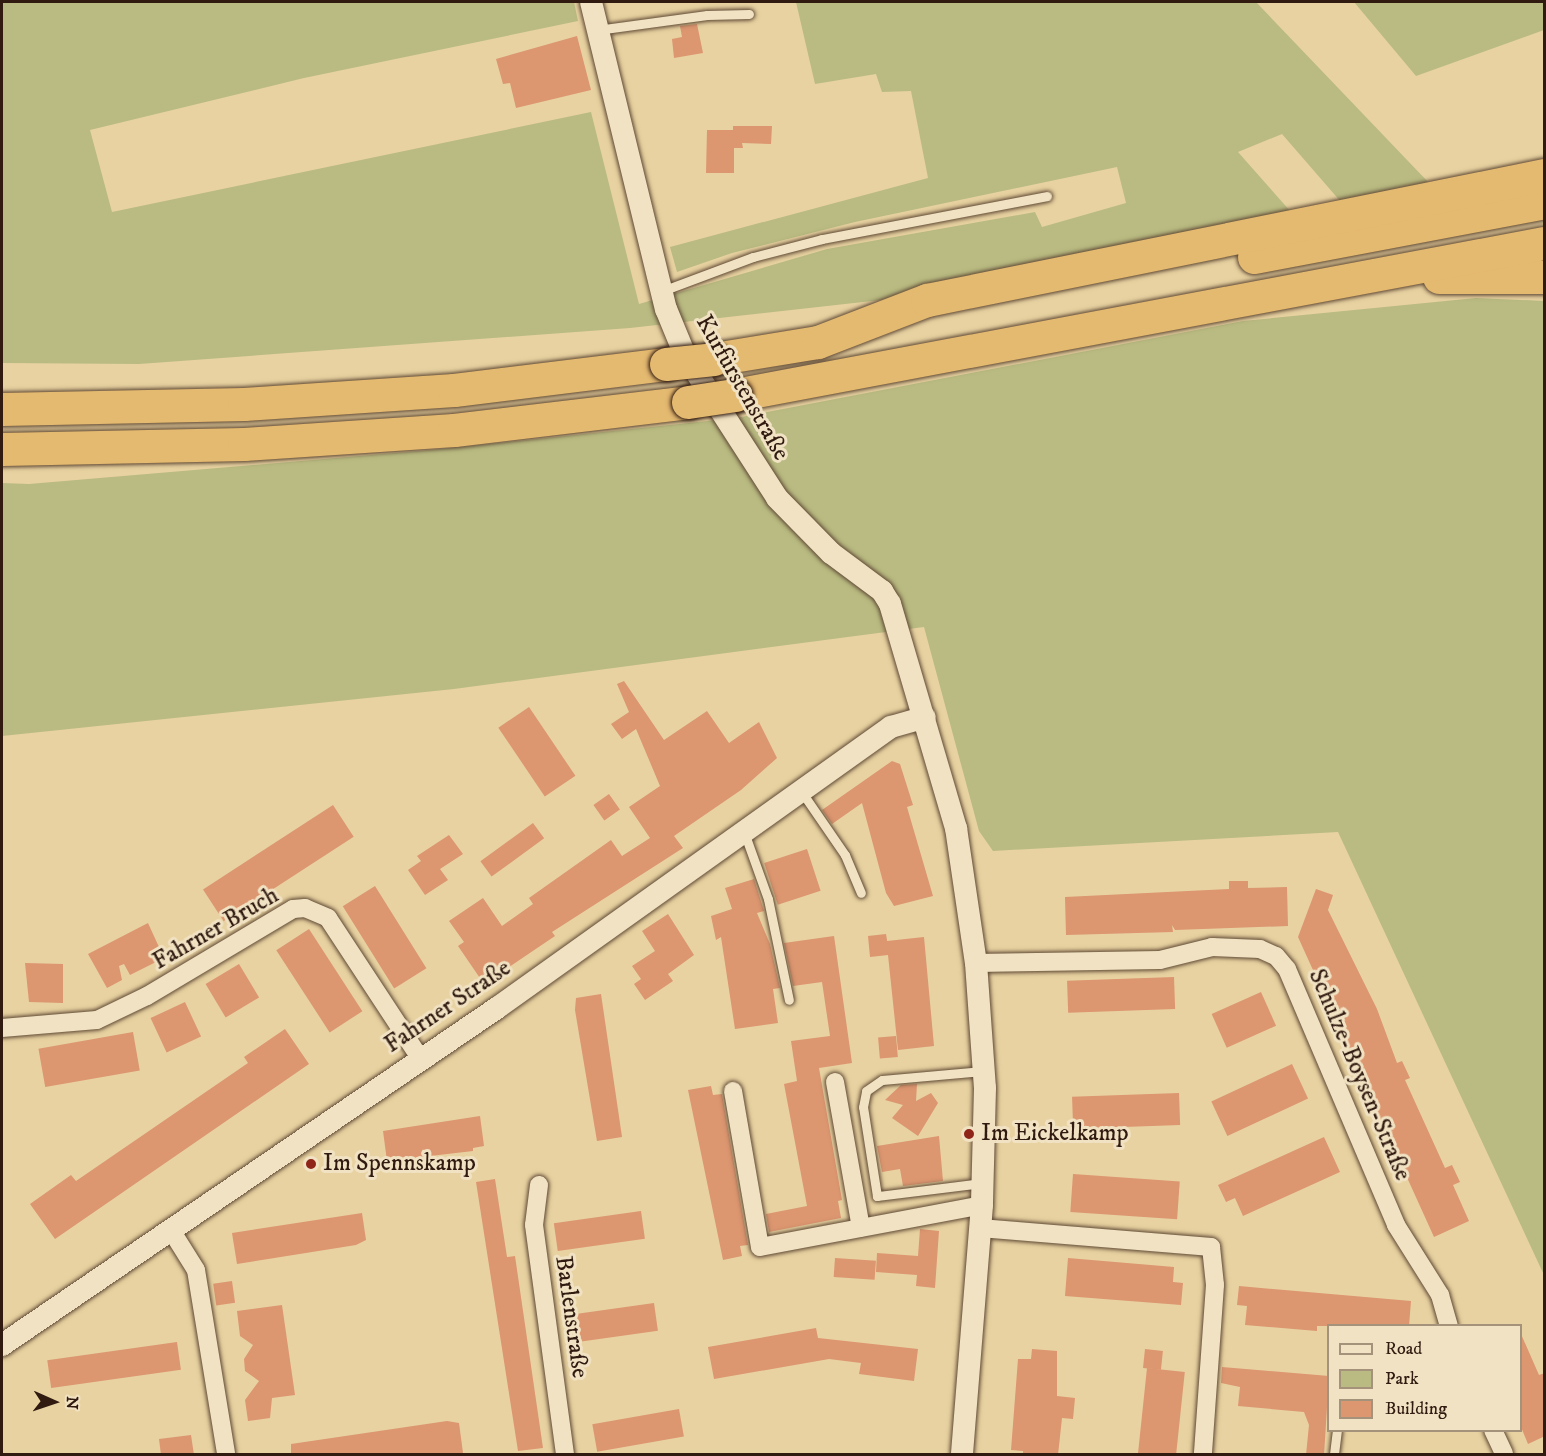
<!DOCTYPE html>
<html>
<head>
<meta charset="utf-8">
<style>
  body { margin:0 }
  #map { position:relative; width:1546px; height:1456px; overflow:hidden; background:#e8d2a1; font-family:"IM FELL DW Pica",serif }
  div>[style] { position:absolute }
  [style*='--x'] { left:calc(var(--x)*1px); top:calc(var(--y)*1px); width:calc(var(--w)*1px); rotate:calc(var(--a)*1deg) }
  .green>* { inset:0; background:#b9bb82 }
  .building>* { inset:0; background:#dc9670; transform-origin:0 0 }
  .roads { filter:drop-shadow(0 0 2px #5f4935) drop-shadow(0 0 2px #5f4935) }
  .service>* { height:9px; margin:-4.5px; padding:0 4.5px; transform-origin:4.5px; border-radius:4.5px; background:#f0e2c2 }
  .minor>* { height:18px; margin:-9px; padding:0 9px; transform-origin:9px; border-radius:9px; background:#f0e2c2 }
  .tertiary>* { height:22px; margin:-11px; padding:0 11px; transform-origin:11px; border-radius:11px; background:#f0e2c2 }
  .motorway>* { height:33px; margin:-16.5px; padding:0 16.5px; transform-origin:16.5px; border-radius:16.5px; background:#e4b970 }
  .bridges { filter:drop-shadow(0 0 2px #311b11) drop-shadow(0 0 2px #311b11) }
  .motorway-bridge>* { height:33px; margin:-16.5px; padding:0 16.5px; transform-origin:16.5px; border-radius:16.5px; background:#e4b970 }
  .dots>* { width:16px; height:16px; translate:-50% -50%; box-sizing:border-box; border:3px solid #f0e2c2; border-radius:50% }
  span { translate:-50% -50%; white-space:nowrap; text-align:center; line-height:1.15; -webkit-text-stroke:6px #f0e2c2; paint-order:stroke }
  .street-label { font-size:24px; color:#311b11 }
  .poi-label { font-size:24px; color:#311b11 }
  .left { translate:0 -50%; text-align:left }
  .frame { position:absolute; inset:0; border:3px solid #311b11; pointer-events:none }
  .legend { position:absolute; left:1327px; top:1324px; width:195px; height:108px; box-sizing:border-box; background:#f0e2c2; border:2px solid #a4927b; margin:0; padding:8px 10px; list-style:none; font-size:18px; color:#311b11 }
  .legend li { display:flex; align-items:center; gap:12px; height:30px }
  .legend b { width:30px; border:2px solid #a4927b }
  .north { position:absolute; left:24px; top:1372px; width:60px; height:60px; -webkit-text-stroke:4px #f0e2c2; paint-order:stroke; rotate:93deg; font-size:16px; font-weight:700; line-height:24px; text-align:center; color:#311b11 }
  .north::after { content:''; display:block; margin:auto; width:21px; height:27px; background:#311b11; clip-path:polygon(50% 0,100% 100%,50% 72%,0 100%) }
</style>
</head>
<body>
<div id="map">
  <div class="green">
    <i style="clip-path:polygon(2px 2px,574px 2px,578px 21px,304px 78px,90px 130px,112px 212px,591px 112px,639px 304px,827px 249px,1035px 212px,1042px 227px,1126px 203px,1117px 167px,855px 222px,732px 253px,677px 272px,670px 247px,928px 178px,911px 91px,882px 92px,876px 74px,815px 84px,796px 2px,1256px 2px,1430px 184px,1341px 202px,1282px 134px,1238px 152px,1291px 212px,881px 300px,630px 328px,139px 364px,2px 363px)"></i>
    <i style="clip-path:polygon(1354px 2px,1544px 2px,1544px 30px,1416px 76px)"></i>
    <i style="clip-path:polygon(1476px 298px,1544px 301px,1544px 1275px,1338px 832px,993px 851px,979px 831px,924px 627px,454px 689px,2px 736px,2px 483px,29px 484px,441px 449px,736px 418px,1243px 321px)"></i>
  </div>
  <div class="building">
    <i style="clip-path:polygon(697px 24px,703px 53px,674px 58px,672px 39px,682px 37px,680px 26px)"></i>
    <i style="clip-path:polygon(577px 36px,591px 90px,516px 108px,510px 83px,503px 84px,496px 59px)"></i>
    <i style="clip-path:polygon(733px 126px,772px 126px,771px 144px,742px 143px,743px 148px,734px 148px,734px 173px,706px 173px,707px 130px,733px 130px)"></i>
    <i style="clip-path:polygon(624px 681px,664px 740px,707px 711px,729px 743px,759px 722px,777px 758px,741px 790px,674px 836px,683px 848px,552px 932px,555px 936px,484px 984px,458px 946px,464px 942px,449px 921px,483px 898px,502px 926px,533px 904px,529px 898px,611px 840px,622px 856px,650px 838px,629px 807px,660px 786px,636px 729px,622px 739px,611px 724px,629px 712px,617px 684px)"></i>
    <i style="left:529px;top:707px;width:83px;height:37px;rotate:56deg"></i>
    <i style="clip-path:polygon(892px 761px,900px 764px,913px 805px,907px 807px,933px 896px,894px 906px,886px 893px,862px 803px,832px 824px,822px 810px)"></i>
    <i style="left:609px;top:794px;width:19px;height:19px;rotate:55deg"></i>
    <i style="left:333px;top:805px;width:38px;height:155px;rotate:57deg"></i>
    <i style="left:533px;top:823px;width:19px;height:65px;rotate:54deg"></i>
    <i style="clip-path:polygon(449px 835px,463px 854px,440px 869px,448px 880px,425px 895px,408px 870px,421px 861px,417px 856px)"></i>
    <i style="left:807px;top:849px;width:44px;height:45px;rotate:72deg"></i>
    <i style="clip-path:polygon(754px 879px,764px 911px,757px 913px,770px 944px,780px 988px,773px 989px,778px 1023px,735px 1029px,721px 937px,716px 940px,711px 916px,732px 909px,725px 888px)"></i>
    <i style="clip-path:polygon(1229px 881px,1248px 881px,1248px 888px,1287px 887px,1288px 926px,1175px 930px,1172px 925px,1173px 932px,1066px 935px,1065px 897px,1229px 889px)"></i>
    <i style="left:375px;top:886px;width:97px;height:38px;rotate:58deg"></i>
    <i style="clip-path:polygon(1316px 889px,1333px 895px,1328px 910px,1377px 1009px,1397px 1063px,1402px 1061px,1410px 1078px,1405px 1080px,1445px 1168px,1452px 1165px,1460px 1182px,1453px 1185px,1469px 1221px,1434px 1237px,1298px 937px)"></i>
    <i style="clip-path:polygon(668px 914px,694px 955px,668px 974px,673px 981px,645px 1000px,634px 984px,641px 979px,632px 966px,655px 951px,642px 931px)"></i>
    <i style="clip-path:polygon(148px 923px,164px 958px,130px 975px,124px 964px,119px 966px,122px 980px,107px 988px,88px 954px)"></i>
    <i style="left:309px;top:929px;width:98px;height:39px;rotate:57deg"></i>
    <i style="clip-path:polygon(886px 934px,888px 946px,887px 941px,924px 937px,934px 1046px,898px 1050px,888px 955px,870px 957px,868px 936px)"></i>
    <i style="clip-path:polygon(834px 936px,852px 1063px,819px 1068px,842px 1200px,838px 1201px,841px 1218px,769px 1232px,766px 1214px,807px 1206px,784px 1084px,797px 1081px,791px 1041px,830px 1036px,822px 982px,793px 986px,784px 943px)"></i>
    <i style="clip-path:polygon(25px 963px,63px 964px,63px 1003px,29px 1002px)"></i>
    <i style="left:239px;top:964px;width:39px;height:39px;rotate:59deg"></i>
    <i style="left:1174px;top:977px;width:32px;height:107px;rotate:88deg"></i>
    <i style="left:1261px;top:992px;width:37px;height:54px;rotate:66deg"></i>
    <i style="clip-path:polygon(601px 994px,622px 1137px,597px 1141px,575px 1010px,576px 998px)"></i>
    <i style="left:185px;top:1002px;width:38px;height:38px;rotate:65deg"></i>
    <i style="clip-path:polygon(285px 1029px,309px 1064px,55px 1239px,30px 1204px,71px 1175px,76px 1181px,248px 1063px,244px 1057px)"></i>
    <i style="left:133px;top:1032px;width:39px;height:96px;rotate:80deg"></i>
    <i style="left:896px;top:1036px;width:21px;height:18px;rotate:85deg"></i>
    <i style="left:1292px;top:1064px;width:38px;height:89px;rotate:65deg"></i>
    <i style="clip-path:polygon(917px 1084px,916px 1101px,931px 1093px,938px 1103px,918px 1136px,892px 1118px,903px 1105px,885px 1100px,901px 1085px)"></i>
    <i style="clip-path:polygon(711px 1086px,713px 1095px,722px 1094px,748px 1245px,740px 1246px,742px 1256px,723px 1260px,688px 1090px)"></i>
    <i style="left:1179px;top:1093px;width:32px;height:107px;rotate:88deg"></i>
    <i style="clip-path:polygon(480px 1116px,484px 1146px,473px 1148px,473px 1151px,387px 1161px,383px 1131px)"></i>
    <i style="clip-path:polygon(939px 1136px,943px 1181px,903px 1186px,900px 1169px,882px 1172px,877px 1146px)"></i>
    <i style="clip-path:polygon(1324px 1137px,1340px 1172px,1243px 1216px,1235px 1198px,1226px 1202px,1218px 1185px)"></i>
    <i style="left:1073px;top:1174px;width:107px;height:38px;rotate:4deg"></i>
    <i style="clip-path:polygon(495px 1179px,507px 1257px,515px 1256px,543px 1448px,518px 1451px,476px 1182px)"></i>
    <i style="left:641px;top:1211px;width:28px;height:88px;rotate:82deg"></i>
    <i style="clip-path:polygon(362px 1213px,366px 1240px,356px 1245px,237px 1264px,232px 1233px)"></i>
    <i style="clip-path:polygon(920px 1229px,939px 1231px,935px 1288px,916px 1286px,917px 1275px,876px 1272px,877px 1253px,918px 1256px)"></i>
    <i style="left:835px;top:1258px;width:41px;height:19px;rotate:4deg"></i>
    <i style="clip-path:polygon(1068px 1258px,1174px 1267px,1173px 1282px,1183px 1283px,1181px 1305px,1065px 1296px)"></i>
    <i style="left:232px;top:1281px;width:22px;height:19px;rotate:82deg"></i>
    <i style="clip-path:polygon(1239px 1286px,1411px 1301px,1409px 1326px,1317px 1326px,1317px 1331px,1245px 1325px,1247px 1306px,1237px 1305px)"></i>
    <i style="left:654px;top:1303px;width:28px;height:88px;rotate:82deg"></i>
    <i style="clip-path:polygon(282px 1305px,295px 1395px,272px 1398px,270px 1418px,248px 1421px,245px 1400px,259px 1381px,245px 1371px,244px 1359px,253px 1345px,240px 1336px,237px 1311px)"></i>
    <i style="clip-path:polygon(816px 1328px,818px 1338px,918px 1349px,914px 1381px,859px 1374px,861px 1363px,829px 1359px,714px 1379px,708px 1347px)"></i>
    <i style="clip-path:polygon(1521px 1334px,1539px 1375px,1545px 1373px,1545px 1436px,1528px 1444px,1521px 1427px)"></i>
    <i style="left:177px;top:1342px;width:28px;height:131px;rotate:82deg"></i>
    <i style="clip-path:polygon(1032px 1349px,1057px 1351px,1057px 1396px,1075px 1398px,1073px 1419px,1062px 1418px,1058px 1455px,1023px 1455px,1023px 1451px,1011px 1450px,1018px 1359px,1031px 1359px)"></i>
    <i style="left:1145px;top:1349px;width:18px;height:19px;rotate:6deg"></i>
    <i style="clip-path:polygon(1222px 1367px,1329px 1376px,1324px 1455px,1306px 1455px,1309px 1425px,1304px 1412px,1238px 1406px,1240px 1387px,1221px 1383px)"></i>
    <i style="left:1147px;top:1368px;width:38px;height:87px;rotate:6deg"></i>
    <i style="left:679px;top:1409px;width:28px;height:88px;rotate:80deg"></i>
    <i style="clip-path:polygon(447px 1421px,459px 1423px,463px 1453px,291px 1455px,291px 1444px)"></i>
    <i style="clip-path:polygon(191px 1435px,194px 1455px,161px 1455px,159px 1439px)"></i>
  </div>
  <div class="roads">
    <div class="service">
      <i style="--x:597;--y:30;--w:111;--a:-7.8"></i>
      <i style="--x:707;--y:15;--w:42;--a:-1.4"></i>
      <i style="--x:662;--y:291;--w:97;--a:-20.5"></i>
      <i style="--x:753;--y:257;--w:71;--a:-14.6"></i>
      <i style="--x:822;--y:239;--w:229;--a:-10.8"></i>
      <i style="--x:801;--y:791;--w:78;--a:55.5"></i>
      <i style="--x:845;--y:855;--w:41;--a:67.2"></i>
      <i style="--x:744;--y:832;--w:71;--a:70.3"></i>
      <i style="--x:768;--y:899;--w:103;--a:78.3"></i>
      <i style="--x:982;--y:1183;--w:106;--a:172.9"></i>
      <i style="--x:877;--y:1196;--w:90;--a:-98.9"></i>
      <i style="--x:863;--y:1107;--w:16;--a:-79"></i>
      <i style="--x:866;--y:1091;--w:19;--a:-35"></i>
      <i style="--x:882;--y:1080;--w:101;--a:-5.1"></i>
      <i style="--x:1334;--y:1454;--w:24;--a:-83"></i>
    </div>
    <div class="minor">
      <i style="--x:976;--y:963;--w:184;--a:-0.9"></i>
      <i style="--x:1160;--y:960;--w:54;--a:-14"></i>
      <i style="--x:1212;--y:947;--w:48;--a:2.4"></i>
      <i style="--x:1260;--y:949;--w:17;--a:24"></i>
      <i style="--x:1276;--y:956;--w:17;--a:50"></i>
      <i style="--x:1287;--y:969;--w:278;--a:66.9"></i>
      <i style="--x:1396;--y:1225;--w:83;--a:57.8"></i>
      <i style="--x:1440;--y:1295;--w:32;--a:74"></i>
      <i style="--x:2;--y:1028;--w:95;--a:-4.8"></i>
      <i style="--x:97;--y:1020;--w:55;--a:-25.6"></i>
      <i style="--x:147;--y:996;--w:170;--a:-30.8"></i>
      <i style="--x:293;--y:909;--w:12;--a:-5"></i>
      <i style="--x:305;--y:908;--w:25;--a:23"></i>
      <i style="--x:328;--y:918;--w:168;--a:56.7"></i>
      <i style="--x:835;--y:1082;--w:148;--a:79.9"></i>
      <i style="--x:733;--y:1091;--w:158;--a:80.2"></i>
      <i style="--x:760;--y:1247;--w:226;--a:-10.7"></i>
      <i style="--x:539;--y:1185;--w:40;--a:97.1"></i>
      <i style="--x:534;--y:1225;--w:231;--a:82.3"></i>
      <i style="--x:980;--y:1228;--w:232;--a:4.7"></i>
      <i style="--x:1211;--y:1247;--w:38;--a:84"></i>
      <i style="--x:1215;--y:1285;--w:169;--a:94.1"></i>
      <i style="--x:171;--y:1230;--w:47;--a:58"></i>
      <i style="--x:196;--y:1270;--w:186;--a:80.7"></i>
      <i style="--x:1493;--y:1430;--w:26;--a:65"></i>
    </div>
    <div class="tertiary">
      <i style="--x:591;--y:2;--w:316;--a:76.3"></i>
      <i style="--x:666;--y:309;--w:50;--a:67.6"></i>
      <i style="--x:685;--y:355;--w:170;--a:57.2"></i>
      <i style="--x:777;--y:498;--w:77;--a:45.5"></i>
      <i style="--x:831;--y:553;--w:64;--a:36.7"></i>
      <i style="--x:882;--y:591;--w:15;--a:58"></i>
      <i style="--x:890;--y:604;--w:234;--a:73.6"></i>
      <i style="--x:956;--y:828;--w:136;--a:81.6"></i>
      <i style="--x:976;--y:963;--w:125;--a:85.9"></i>
      <i style="--x:985;--y:1088;--w:117;--a:91.5"></i>
      <i style="--x:982;--y:1205;--w:250;--a:94.6"></i>
      <i style="--x:2;--y:1345;--w:599;--a:-34.25"></i>
      <i style="--x:497;--y:1008;--w:484;--a:-35.5"></i>
      <i style="--x:891;--y:727;--w:35;--a:-16"></i>
    </div>
    <div class="motorway">
      <i style="--x:1254;--y:257;--w:295;--a:-10.7"></i>
      <i style="--x:1439;--y:277;--w:105;--a:0"></i>
      <i style="--x:714;--y:359;--w:105;--a:-9.3"></i>
      <i style="--x:818;--y:342;--w:117;--a:-21.1"></i>
      <i style="--x:927;--y:300;--w:630;--a:-11.45"></i>
      <i style="--x:735;--y:395;--w:823;--a:-10.64"></i>
      <i style="--x:2;--y:409;--w:242;--a:-1.2"></i>
      <i style="--x:244;--y:404;--w:210;--a:-3.8"></i>
      <i style="--x:454;--y:390;--w:214;--a:-7"></i>
      <i style="--x:2;--y:449;--w:242;--a:-1.2"></i>
      <i style="--x:244;--y:444;--w:210;--a:-3.8"></i>
      <i style="--x:454;--y:430;--w:236;--a:-6.8"></i>
    </div>
  </div>
  <div class="bridges">
    <div class="motorway-bridge">
      <i style="--x:666;--y:364;--w:48;--a:-5.9"></i>
      <i style="--x:688;--y:402;--w:48;--a:-8.5"></i>
    </div>
  </div>
  <div class="dots">
    <i style="left:969px;top:1134px;background:#8f2418"></i>
    <i style="left:311px;top:1164px;background:#8f2418"></i>
  </div>
  <div class="street-label">
    <span style="left:742px;top:388px;rotate:60deg">Kurfürstenstraße</span>
    <span style="left:216px;top:929px;rotate:-30deg">Fahrner Bruch</span>
    <span style="left:448px;top:1007px;rotate:-34deg">Fahrner Straße</span>
    <span style="left:1359px;top:1075px;rotate:67deg">Schulze-Boysen-Straße</span>
    <span style="left:571px;top:1317px;rotate:82deg">Barlenstraße</span>
  </div>
  <div class="poi-label">
    <span class="left" style="left:981px;top:1134px">Im Eickelkamp</span>
    <span class="left" style="left:323px;top:1164px">Im Spennskamp</span>
  </div>
  <div class="frame"></div>
  <ul class="legend">
  <li><b style="height:8px;background:#f0e2c2"></b>Road</li>
  <li><b style="height:16px;background:#b9bb82"></b>Park</li>
  <li><b style="height:16px;background:#dc9670"></b>Building</li>
  </ul>
  <div class="north">N</div>
</div>
</body>
</html>
